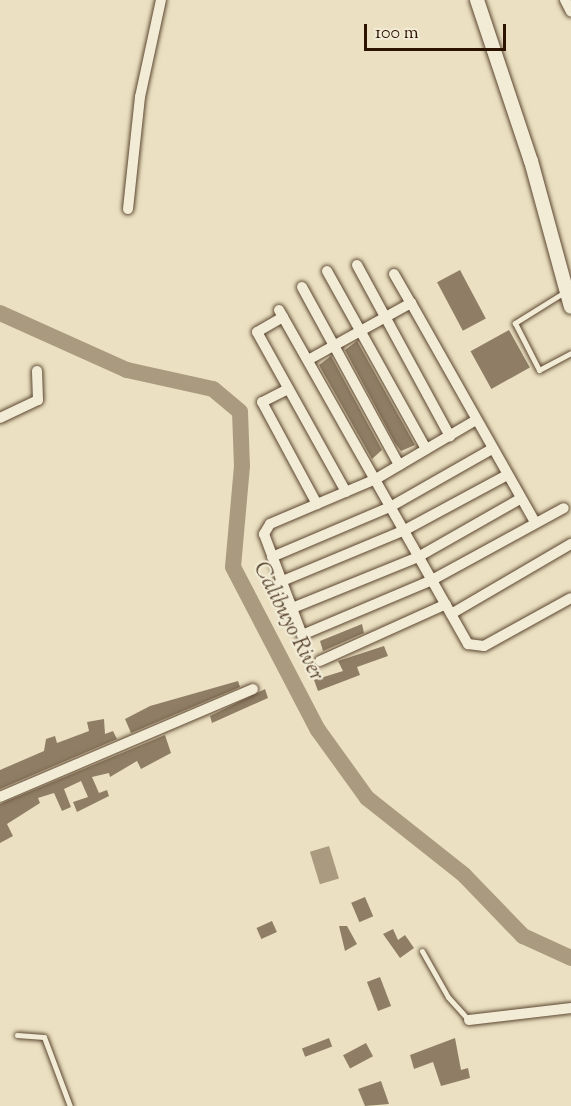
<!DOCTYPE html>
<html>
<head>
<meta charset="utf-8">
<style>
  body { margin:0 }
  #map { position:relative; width:571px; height:1106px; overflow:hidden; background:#ebe1c2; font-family:"Sorts Mill Goudy",serif }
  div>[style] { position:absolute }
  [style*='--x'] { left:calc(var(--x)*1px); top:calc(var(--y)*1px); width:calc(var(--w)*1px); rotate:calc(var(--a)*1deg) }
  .water>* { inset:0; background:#aa9b80; transform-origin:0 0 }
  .river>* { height:16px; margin:-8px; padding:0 8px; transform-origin:8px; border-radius:8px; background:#aa9b80 }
  .building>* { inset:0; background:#8f7e65; transform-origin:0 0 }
  .roads { filter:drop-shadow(0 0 2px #5c4630) drop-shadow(0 0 2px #5c4630) }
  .service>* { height:5px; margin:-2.5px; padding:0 2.5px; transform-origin:2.5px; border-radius:2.5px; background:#f2ecd7 }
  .minor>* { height:10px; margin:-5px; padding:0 5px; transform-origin:5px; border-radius:5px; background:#f2ecd7 }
  .tertiary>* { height:14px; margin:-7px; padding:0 7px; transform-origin:7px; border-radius:7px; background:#f2ecd7 }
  span { translate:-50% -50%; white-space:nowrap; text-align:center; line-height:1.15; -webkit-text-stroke:4.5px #f2ecd7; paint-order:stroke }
  .water-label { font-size:22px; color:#5e4933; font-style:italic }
  .scale { position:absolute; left:364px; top:24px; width:142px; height:27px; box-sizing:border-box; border:3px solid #2c1300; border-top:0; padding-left:8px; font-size:18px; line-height:21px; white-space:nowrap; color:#2c1300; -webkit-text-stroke:4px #f2ecd7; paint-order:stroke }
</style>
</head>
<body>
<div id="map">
  <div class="water">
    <i style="left:329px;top:846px;width:34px;height:20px;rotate:73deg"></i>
  </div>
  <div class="river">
    <i style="--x:0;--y:313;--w:139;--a:24.2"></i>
    <i style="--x:127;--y:370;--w:88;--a:12.5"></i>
    <i style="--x:213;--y:389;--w:35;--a:40"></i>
    <i style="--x:240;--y:412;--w:54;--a:87.9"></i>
    <i style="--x:242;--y:466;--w:101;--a:95.1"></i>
    <i style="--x:233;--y:567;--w:184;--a:62.5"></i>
    <i style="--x:318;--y:730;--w:84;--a:54.2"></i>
    <i style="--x:367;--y:798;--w:124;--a:38.4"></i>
    <i style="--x:464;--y:875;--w:85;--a:46"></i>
    <i style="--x:523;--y:936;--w:53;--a:24.6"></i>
  </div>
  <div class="building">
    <i style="left:460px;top:270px;width:55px;height:26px;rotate:62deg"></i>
    <i style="left:509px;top:330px;width:43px;height:44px;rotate:61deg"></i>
    <i style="clip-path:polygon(357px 341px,415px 445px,401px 451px,395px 443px,345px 350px)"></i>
    <i style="clip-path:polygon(331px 356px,382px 450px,372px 459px,319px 365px)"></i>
    <i style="clip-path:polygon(362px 624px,364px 633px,323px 651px,320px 641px)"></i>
    <i style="clip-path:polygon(384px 646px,388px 656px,357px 667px,360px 675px,318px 691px,314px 680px,343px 671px,338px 661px)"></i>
    <i style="clip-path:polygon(238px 681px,240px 687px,131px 733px,125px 719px,150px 706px)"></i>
    <i style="clip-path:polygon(265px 689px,268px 698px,212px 723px,210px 716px)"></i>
    <i style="clip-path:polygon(104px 719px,105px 734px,113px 731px,117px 739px,0 789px,0 770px,44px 751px,46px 739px,55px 736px,57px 743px,89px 731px,87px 722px)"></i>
    <i style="clip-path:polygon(165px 735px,171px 753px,141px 769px,137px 761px,110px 777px,109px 773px,92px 777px,99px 793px,107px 790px,109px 796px,77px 812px,73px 802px,88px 797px,81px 781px,64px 789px,71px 807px,62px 811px,54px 793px,38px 798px,40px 803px,7px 824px,13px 836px,0 843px,0 804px)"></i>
    <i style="left:365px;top:897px;width:21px;height:15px;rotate:67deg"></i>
    <i style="left:272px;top:921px;width:12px;height:17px;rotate:66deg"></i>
    <i style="clip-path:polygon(339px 926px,347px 926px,357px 944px,345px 951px)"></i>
    <i style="clip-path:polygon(393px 929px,398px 940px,405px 935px,414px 948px,400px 958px,383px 934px)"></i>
    <i style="left:380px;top:977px;width:31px;height:14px;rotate:69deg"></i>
    <i style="left:329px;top:1038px;width:9px;height:29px;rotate:69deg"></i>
    <i style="clip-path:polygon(455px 1038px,461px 1070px,468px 1068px,470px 1078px,441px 1086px,433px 1062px,414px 1069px,410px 1055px)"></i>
    <i style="left:366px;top:1043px;width:15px;height:26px;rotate:62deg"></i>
    <i style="clip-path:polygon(381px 1081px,389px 1104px,365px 1106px,358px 1089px)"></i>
  </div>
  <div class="roads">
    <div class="service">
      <i style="--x:563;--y:293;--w:57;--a:148"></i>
      <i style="--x:515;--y:323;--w:53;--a:62.9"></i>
      <i style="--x:539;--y:370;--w:36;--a:-28"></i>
      <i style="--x:422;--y:951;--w:53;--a:60.5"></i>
      <i style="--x:448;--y:997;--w:31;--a:48"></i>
      <i style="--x:17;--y:1035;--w:27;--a:4"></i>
      <i style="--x:44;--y:1037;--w:74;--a:69.4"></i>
    </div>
    <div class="minor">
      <i style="--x:565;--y:0;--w:13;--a:63"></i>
      <i style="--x:128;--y:209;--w:113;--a:-83.9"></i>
      <i style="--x:140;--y:97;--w:99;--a:-77.8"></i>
      <i style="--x:357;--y:265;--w:195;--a:61.5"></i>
      <i style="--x:327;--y:271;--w:204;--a:60.9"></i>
      <i style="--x:394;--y:274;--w:34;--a:60"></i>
      <i style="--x:302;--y:287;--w:203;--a:61.4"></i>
      <i style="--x:279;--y:310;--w:384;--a:60.5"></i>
      <i style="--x:468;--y:644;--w:16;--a:7"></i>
      <i style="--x:484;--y:646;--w:99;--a:-28.9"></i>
      <i style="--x:283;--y:317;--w:30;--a:150"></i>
      <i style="--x:257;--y:332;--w:183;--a:60.9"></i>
      <i style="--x:308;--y:360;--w:118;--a:-29"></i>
      <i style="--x:411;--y:303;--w:252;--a:60.5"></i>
      <i style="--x:288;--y:389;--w:29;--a:153"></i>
      <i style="--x:262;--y:402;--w:116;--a:61.7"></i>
      <i style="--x:0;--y:418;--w:42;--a:-25.3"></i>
      <i style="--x:38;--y:400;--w:29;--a:-92"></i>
      <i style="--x:476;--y:420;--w:116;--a:149.5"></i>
      <i style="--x:376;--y:479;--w:115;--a:157"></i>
      <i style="--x:270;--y:524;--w:12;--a:121"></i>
      <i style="--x:264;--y:534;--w:108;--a:69.4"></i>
      <i style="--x:302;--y:635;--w:141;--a:-22.9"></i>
      <i style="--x:432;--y:580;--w:150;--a:-28.6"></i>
      <i style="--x:272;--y:557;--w:128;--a:-23"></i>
      <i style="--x:390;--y:507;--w:117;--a:-29.6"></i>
      <i style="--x:280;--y:582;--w:135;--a:-22.6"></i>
      <i style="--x:405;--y:530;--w:116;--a:-28.3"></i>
      <i style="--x:290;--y:609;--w:138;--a:-22.1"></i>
      <i style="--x:418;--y:557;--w:117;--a:-29.6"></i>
      <i style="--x:451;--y:614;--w:139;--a:-30.3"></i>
      <i style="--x:320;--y:661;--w:138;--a:-24.3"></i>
      <i style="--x:0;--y:797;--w:275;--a:-23.1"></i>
      <i style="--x:469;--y:1020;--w:103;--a:-6.7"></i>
    </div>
    <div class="tertiary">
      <i style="--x:477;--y:0;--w:170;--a:71.5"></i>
      <i style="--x:531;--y:161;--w:151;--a:74.7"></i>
    </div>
  </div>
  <div class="water-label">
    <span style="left:287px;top:622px;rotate:63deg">Calibuyo River</span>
  </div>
  <div class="scale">100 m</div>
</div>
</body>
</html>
